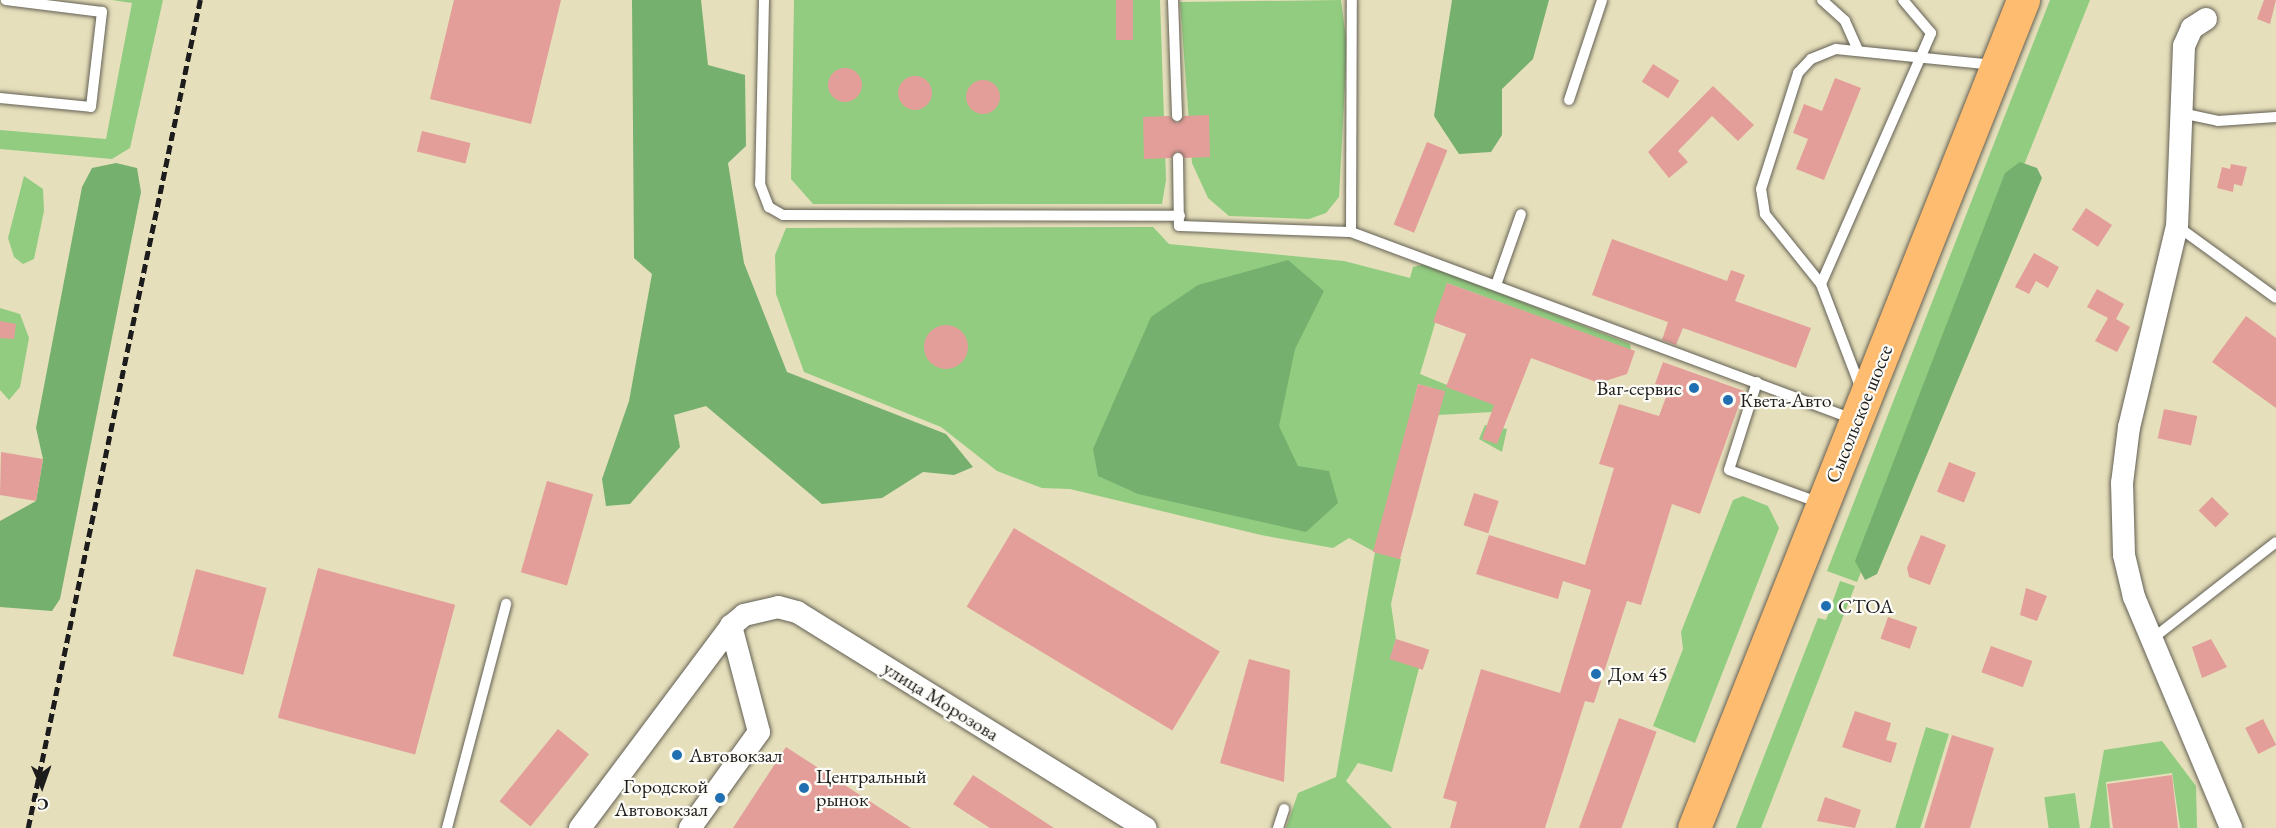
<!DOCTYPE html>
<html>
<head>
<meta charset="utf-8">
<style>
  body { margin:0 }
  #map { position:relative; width:2276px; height:828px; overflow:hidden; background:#e6dfbb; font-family:"EB Garamond",serif }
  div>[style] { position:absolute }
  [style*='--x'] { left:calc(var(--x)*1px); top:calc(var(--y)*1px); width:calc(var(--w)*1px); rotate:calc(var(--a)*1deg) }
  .green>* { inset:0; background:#92cc80; transform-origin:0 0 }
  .forest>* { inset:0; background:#75b06e }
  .building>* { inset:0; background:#e39e99; transform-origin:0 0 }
  .round { border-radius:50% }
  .roads { filter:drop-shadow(0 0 2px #636054) drop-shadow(0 0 2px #636054) }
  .service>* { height:10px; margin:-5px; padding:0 5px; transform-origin:5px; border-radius:5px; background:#fff }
  .minor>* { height:22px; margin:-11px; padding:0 11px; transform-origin:11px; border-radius:11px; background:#fff }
  .primary>* { height:33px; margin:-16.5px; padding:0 16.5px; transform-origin:16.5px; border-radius:16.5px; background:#fdbc70 }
  .rail>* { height:4.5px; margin-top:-2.25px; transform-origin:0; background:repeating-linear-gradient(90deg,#1c1c1c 0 9px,transparent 0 13.5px) }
  .dots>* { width:16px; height:16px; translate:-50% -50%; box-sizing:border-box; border:3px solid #fdfcf7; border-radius:50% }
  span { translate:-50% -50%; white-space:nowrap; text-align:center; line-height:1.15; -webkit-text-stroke:4.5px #fdfcf7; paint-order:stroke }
  .poi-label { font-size:20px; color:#1c1c1c }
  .right { translate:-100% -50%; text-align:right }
  .left { translate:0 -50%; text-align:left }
  .street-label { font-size:20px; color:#1c1c1c }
  .north { position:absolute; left:12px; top:756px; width:60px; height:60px; -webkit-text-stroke:4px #fdfcf7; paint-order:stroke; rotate:178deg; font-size:16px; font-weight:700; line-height:24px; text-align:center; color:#1c1c1c }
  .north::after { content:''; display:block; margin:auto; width:21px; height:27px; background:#1c1c1c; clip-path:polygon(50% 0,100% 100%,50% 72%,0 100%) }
</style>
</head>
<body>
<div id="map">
  <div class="green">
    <i style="clip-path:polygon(112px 0,163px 0,130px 148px,112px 159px,0 149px,0 130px,106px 139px,132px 3px)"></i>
    <i style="clip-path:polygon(794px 0,1160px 0,1166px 180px,1162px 204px,813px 204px,791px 179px)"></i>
    <i style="clip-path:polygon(1341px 0,1347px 46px,1339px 197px,1326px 213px,1309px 219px,1229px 216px,1208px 198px,1192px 163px,1180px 2px)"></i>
    <i style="clip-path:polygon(2050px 0,2090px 0,1857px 582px,1827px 571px)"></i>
    <i style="clip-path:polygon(24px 176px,43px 189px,44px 211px,34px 259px,23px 264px,14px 257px,8px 238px)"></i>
    <i style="clip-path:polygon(1153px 227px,1169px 244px,1344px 261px,1410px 278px,1413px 267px,1424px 264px,1630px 344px,1631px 350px,1447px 283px,1420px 374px,1511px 411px,1438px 415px,1436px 389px,1418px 384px,1375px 552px,1401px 559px,1391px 604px,1396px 639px,1390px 659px,1419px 668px,1392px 772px,1358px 763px,1346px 781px,1392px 828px,1286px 828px,1298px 793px,1336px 777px,1375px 552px,1349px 538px,1333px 548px,1261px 535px,1070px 489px,1042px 488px,997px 471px,941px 427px,804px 372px,776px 294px,775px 255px,786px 228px)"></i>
    <i style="clip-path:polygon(0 308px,20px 314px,29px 338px,20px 387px,9px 400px,0 390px)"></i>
    <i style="clip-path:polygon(1485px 425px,1507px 429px,1502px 452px,1479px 439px)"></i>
    <i style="clip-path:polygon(1743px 496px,1768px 506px,1779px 528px,1695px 743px,1653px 726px,1683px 649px,1681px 632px,1733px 500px)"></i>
    <i style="clip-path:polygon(1840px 581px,1855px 586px,1761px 828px,1736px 828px,1818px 618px,1826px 620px)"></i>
    <i style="left:1926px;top:727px;width:24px;height:105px;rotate:17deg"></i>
    <i style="clip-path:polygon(2162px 741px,2196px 786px,2197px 828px,2180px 828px,2172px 773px,2106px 782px,2110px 828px,2090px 828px,2104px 750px)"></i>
    <i style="left:2075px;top:793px;width:35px;height:31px;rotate:82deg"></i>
  </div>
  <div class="forest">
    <i style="clip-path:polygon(632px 0,701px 0,708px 65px,745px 75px,746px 146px,728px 163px,744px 263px,787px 372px,946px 434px,973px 467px,954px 475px,923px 472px,882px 498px,822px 504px,706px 406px,674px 415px,680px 447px,630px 504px,606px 506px,602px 479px,629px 401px,652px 274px,634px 258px)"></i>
    <i style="clip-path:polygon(1452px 0,1549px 0,1533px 59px,1502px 89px,1502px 135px,1491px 152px,1459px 154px,1434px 116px)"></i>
    <i style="clip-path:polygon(2020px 162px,2037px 168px,2042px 178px,1877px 574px,1865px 580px,1855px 561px,2005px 173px)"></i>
    <i style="clip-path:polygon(116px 163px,137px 168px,141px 192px,60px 599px,52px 611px,0 607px,0 521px,36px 501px,43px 459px,36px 428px,82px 187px,92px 168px)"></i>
    <i style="clip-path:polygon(1288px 260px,1324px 291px,1295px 349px,1279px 426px,1298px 466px,1329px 471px,1338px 503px,1306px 532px,1138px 494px,1098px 476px,1093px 449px,1151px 317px,1198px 285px)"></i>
  </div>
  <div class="building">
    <i style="clip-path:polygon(454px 0,561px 0,531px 124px,430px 99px)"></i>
    <i style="left:1116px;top:0;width:17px;height:40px"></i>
    <i style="clip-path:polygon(2264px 0,2276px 0,2270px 24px,2257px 19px)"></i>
    <i style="left:1653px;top:64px;width:31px;height:21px;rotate:32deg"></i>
    <i class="round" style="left:828px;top:68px;width:34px;height:34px"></i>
    <i class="round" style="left:898px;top:76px;width:34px;height:34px"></i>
    <i style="clip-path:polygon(1835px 78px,1861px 88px,1824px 180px,1796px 169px,1808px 139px,1793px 133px,1804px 104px,1822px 111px)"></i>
    <i class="round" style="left:966px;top:80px;width:34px;height:34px"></i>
    <i style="clip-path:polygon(1713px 86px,1754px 125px,1738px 141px,1712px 116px,1678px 151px,1688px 162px,1669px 178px,1648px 152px)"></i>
    <i style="clip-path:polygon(1209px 115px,1210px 157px,1185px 158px,1177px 151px,1171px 158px,1144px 159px,1143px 117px,1169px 116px,1177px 123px,1184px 116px)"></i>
    <i style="left:422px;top:131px;width:50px;height:21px;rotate:14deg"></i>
    <i style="left:1427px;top:142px;width:22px;height:89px;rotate:22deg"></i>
    <i style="clip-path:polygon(2231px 164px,2247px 167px,2242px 186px,2234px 184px,2233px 192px,2217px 188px,2222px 167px,2230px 169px)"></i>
    <i style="left:2086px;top:208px;width:31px;height:26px;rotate:33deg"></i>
    <i style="clip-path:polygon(1612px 239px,1727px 281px,1731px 270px,1745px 275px,1735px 301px,1811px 328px,1796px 368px,1683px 328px,1676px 345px,1662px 340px,1668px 322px,1592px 295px)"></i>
    <i style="clip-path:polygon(2034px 253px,2059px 267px,2048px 288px,2036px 281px,2029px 294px,2015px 287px)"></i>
    <i style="clip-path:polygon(1447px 283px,1635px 351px,1627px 374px,1599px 383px,1531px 358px,1497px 444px,1482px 439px,1494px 405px,1446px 387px,1466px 334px,1433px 322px)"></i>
    <i style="clip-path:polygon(2097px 289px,2124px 304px,2116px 319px,2130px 327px,2117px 352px,2095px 341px,2108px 318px,2087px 307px)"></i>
    <i style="clip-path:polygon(2246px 316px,2276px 338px,2276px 408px,2212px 362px)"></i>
    <i style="clip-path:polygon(0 321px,16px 324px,14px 339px,0 338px)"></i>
    <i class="round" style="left:924px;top:325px;width:44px;height:44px"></i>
    <i style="clip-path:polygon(1663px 362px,1744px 391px,1700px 514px,1672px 504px,1641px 605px,1627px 601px,1594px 703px,1585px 701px,1545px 828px,1450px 828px,1457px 802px,1443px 798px,1481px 669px,1560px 693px,1591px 590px,1563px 581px,1558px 599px,1476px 574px,1489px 535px,1585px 565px,1614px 468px,1599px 464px,1619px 404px,1659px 416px,1669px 389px,1655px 384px)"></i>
    <i style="left:1418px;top:384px;width:28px;height:174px;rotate:15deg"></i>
    <i style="left:2164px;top:409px;width:34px;height:30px;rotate:12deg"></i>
    <i style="clip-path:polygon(1px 452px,43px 459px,36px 501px,0 495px)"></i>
    <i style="left:1949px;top:462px;width:29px;height:32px;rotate:22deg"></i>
    <i style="left:547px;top:481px;width:48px;height:95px;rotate:16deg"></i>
    <i style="left:1474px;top:493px;width:26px;height:34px;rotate:18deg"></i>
    <i style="left:2212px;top:497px;width:24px;height:19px;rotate:45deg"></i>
    <i style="left:1014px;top:528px;width:240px;height:92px;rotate:31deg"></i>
    <i style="clip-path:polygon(1921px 535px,1946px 545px,1930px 585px,1909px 577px,1907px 568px)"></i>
    <i style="left:318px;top:568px;width:142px;height:155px;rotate:15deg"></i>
    <i style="left:196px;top:569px;width:73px;height:90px;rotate:15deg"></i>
    <i style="clip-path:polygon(2026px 588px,2047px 596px,2037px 621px,2020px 615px)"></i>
    <i style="left:1888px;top:617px;width:31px;height:23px;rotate:19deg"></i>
    <i style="left:1396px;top:639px;width:35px;height:21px;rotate:18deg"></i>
    <i style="clip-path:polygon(2211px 639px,2227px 667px,2202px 678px,2192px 647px)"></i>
    <i style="left:1991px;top:646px;width:44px;height:28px;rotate:20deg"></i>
    <i style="clip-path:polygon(1249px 659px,1290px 670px,1284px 782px,1220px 763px)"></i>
    <i style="clip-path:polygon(1855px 711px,1891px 723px,1886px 740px,1897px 743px,1891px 763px,1842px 747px)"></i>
    <i style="left:1619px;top:718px;width:40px;height:117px;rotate:20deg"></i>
    <i style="left:2263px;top:719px;width:29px;height:20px;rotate:63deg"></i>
    <i style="left:558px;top:729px;width:40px;height:93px;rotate:39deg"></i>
    <i style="clip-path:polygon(1952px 735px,1994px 748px,1970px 828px,1924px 828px)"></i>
    <i style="clip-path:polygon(786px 747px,911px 828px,733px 828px)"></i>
    <i style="clip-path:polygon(973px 775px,1054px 828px,990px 828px,953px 804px)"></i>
    <i style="clip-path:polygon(2172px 775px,2178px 828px,2113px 828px,2107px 784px)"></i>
    <i style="clip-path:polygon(1825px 797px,1861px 810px,1855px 828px,1817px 821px)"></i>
  </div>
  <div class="roads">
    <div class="service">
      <i style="--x:764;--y:0;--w:184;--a:91.2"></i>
      <i style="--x:760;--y:184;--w:25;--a:69"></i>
      <i style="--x:769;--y:207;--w:16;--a:30"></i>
      <i style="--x:783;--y:215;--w:397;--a:0.1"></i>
      <i style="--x:1173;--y:0;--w:116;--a:88"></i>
      <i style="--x:1822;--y:0;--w:31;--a:42"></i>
      <i style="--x:1845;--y:21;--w:32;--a:66"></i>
      <i style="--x:0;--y:98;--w:91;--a:5.6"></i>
      <i style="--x:91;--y:107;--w:96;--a:-83.4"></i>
      <i style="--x:102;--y:12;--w:97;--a:-172.9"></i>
      <i style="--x:1569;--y:100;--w:105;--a:-71.7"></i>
      <i style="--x:2181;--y:113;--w:38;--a:12"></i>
      <i style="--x:2218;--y:121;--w:58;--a:-3.9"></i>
      <i style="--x:1178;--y:158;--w:68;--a:89.2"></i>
      <i style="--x:1179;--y:226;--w:172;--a:2"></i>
      <i style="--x:1351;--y:232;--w:536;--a:20.43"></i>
      <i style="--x:2177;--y:226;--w:122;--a:36"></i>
      <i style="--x:1351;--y:232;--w:232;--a:-89.8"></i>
      <i style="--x:1821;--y:284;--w:274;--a:-66.3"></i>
      <i style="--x:1931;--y:33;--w:43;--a:-130.3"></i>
      <i style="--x:1496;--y:285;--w:75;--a:-70.6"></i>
      <i style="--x:1757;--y:382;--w:92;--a:107.7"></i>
      <i style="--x:1729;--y:470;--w:97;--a:19.9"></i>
      <i style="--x:1861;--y:389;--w:112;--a:-110.9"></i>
      <i style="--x:1821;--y:284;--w:90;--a:-128.7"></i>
      <i style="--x:1765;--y:214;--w:25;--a:-99"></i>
      <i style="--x:1761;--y:189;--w:122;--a:-72.3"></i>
      <i style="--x:1798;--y:73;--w:19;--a:-47"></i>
      <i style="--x:1811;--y:59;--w:27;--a:-22"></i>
      <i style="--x:1836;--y:49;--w:159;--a:5.8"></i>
      <i style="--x:2152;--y:639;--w:157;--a:-38"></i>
      <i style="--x:447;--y:828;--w:232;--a:-75.2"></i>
      <i style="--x:1278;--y:828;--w:20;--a:-72"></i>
    </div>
    <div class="minor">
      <i style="--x:2206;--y:19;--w:17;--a:147"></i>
      <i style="--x:2192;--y:28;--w:20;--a:114"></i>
      <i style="--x:2184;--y:46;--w:180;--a:92.2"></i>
      <i style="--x:2177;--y:226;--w:207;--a:103.4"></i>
      <i style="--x:2129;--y:427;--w:56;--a:97.1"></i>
      <i style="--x:2122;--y:483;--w:72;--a:88.4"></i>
      <i style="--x:2124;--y:555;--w:43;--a:76.6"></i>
      <i style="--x:2134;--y:597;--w:251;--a:67.2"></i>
      <i style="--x:580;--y:828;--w:252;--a:-53.2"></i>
      <i style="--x:731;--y:626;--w:17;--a:-40"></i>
      <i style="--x:744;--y:615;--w:35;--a:-13"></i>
      <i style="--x:778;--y:607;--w:20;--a:15"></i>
      <i style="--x:797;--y:612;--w:410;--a:31.8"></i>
      <i style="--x:690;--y:828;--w:118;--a:-54.3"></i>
      <i style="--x:759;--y:732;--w:110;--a:-104.8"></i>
    </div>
    <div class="primary">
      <i style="--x:1694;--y:828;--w:891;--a:-68.33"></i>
    </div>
  </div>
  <div class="rail">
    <i style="--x:28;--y:828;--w:846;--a:-78.26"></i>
  </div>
  <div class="dots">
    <i style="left:1694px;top:388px;background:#1f6fb2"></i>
    <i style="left:1728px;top:400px;background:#1f6fb2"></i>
    <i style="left:1826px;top:606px;background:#1f6fb2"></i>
    <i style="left:1596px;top:674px;background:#1f6fb2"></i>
    <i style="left:677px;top:755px;background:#1f6fb2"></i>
    <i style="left:804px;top:788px;background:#1f6fb2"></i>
    <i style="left:720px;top:798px;background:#1f6fb2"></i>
  </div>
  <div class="poi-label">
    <span class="right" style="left:1682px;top:388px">Ваг-сервис</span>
    <span class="left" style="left:1740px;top:400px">Квета-Авто</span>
    <span class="left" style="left:1838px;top:606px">СТОА</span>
    <span class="left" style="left:1608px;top:674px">Дом 45</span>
    <span class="left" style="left:689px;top:755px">Автовокзал</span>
    <span class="left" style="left:816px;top:788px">Центральный<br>рынок</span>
    <span class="right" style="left:708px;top:798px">Городской<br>Автовокзал</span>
  </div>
  <div class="street-label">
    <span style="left:1859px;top:414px;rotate:-68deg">Сысольское шоссе</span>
    <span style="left:941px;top:701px;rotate:32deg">улица Морозова</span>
  </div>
  <div class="north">С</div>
</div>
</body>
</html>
